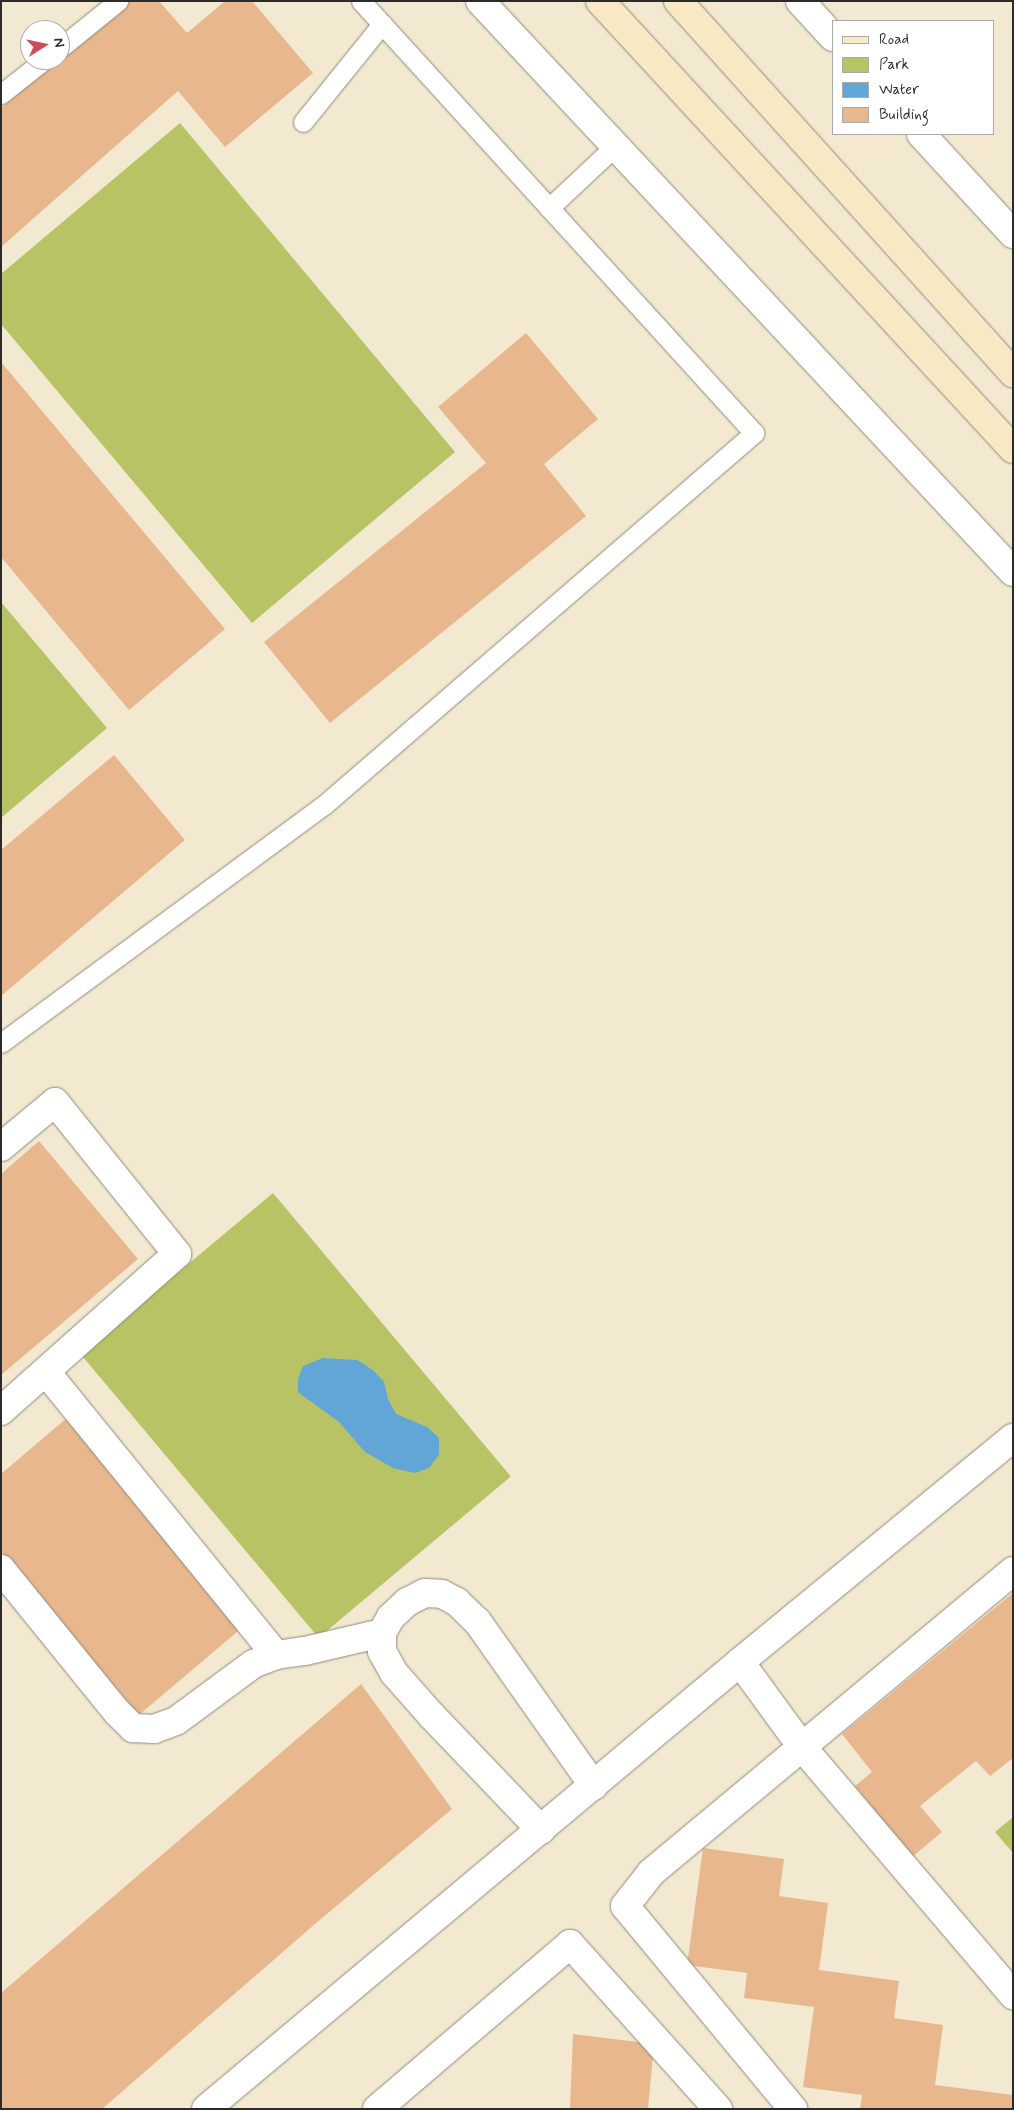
<!DOCTYPE html>
<html>
<head>
<meta charset="utf-8">
<style>
  body { margin:0 }
  #map { position:relative; width:1014px; height:2110px; overflow:hidden; background:#f3e9d1; font-family:Mynerve,sans-serif }
  div>[style] { position:absolute }
  [style*='--x'] { left:calc(var(--x)*1px); top:calc(var(--y)*1px); width:calc(var(--w)*1px); rotate:calc(var(--a)*1deg) }
  .green>* { inset:0; background:#b7c365; transform-origin:0 0 }
  .water>* { inset:0; background:#62a6d7 }
  .building>* { inset:0; background:#e8b78e }
  .roads { filter:drop-shadow(0 0 1px #8f8a7e) drop-shadow(0 0 1px #8f8a7e) }
  .lane>* { height:19px; margin:-9.5px; padding:0 9.5px; transform-origin:9.5px; border-radius:9.5px; background:#fff }
  .street>* { height:28px; margin:-14px; padding:0 14px; transform-origin:14px; border-radius:14px; background:#fff }
  .secondary>* { height:28px; margin:-14px; padding:0 14px; transform-origin:14px; border-radius:14px; background:#f8e8c3 }
  span { translate:-50% -50%; white-space:nowrap; text-align:center; line-height:1.15; -webkit-text-stroke:4.5px #fff; paint-order:stroke }
  .frame { position:absolute; inset:0; border:2px solid #2b2b2b; pointer-events:none }
  .legend { position:absolute; left:832px; top:20px; width:162px; height:115px; box-sizing:border-box; background:#fff; border:1px solid #aaa; margin:0; padding:6px 9px; list-style:none; font-size:15px; color:#2b2b2b }
  .legend li { display:flex; align-items:center; gap:10px; height:25px }
  .legend b { width:25px; border:1px solid #aaa }
  .north { position:absolute; left:20px; top:20px; width:50px; height:50px; box-sizing:border-box; background:#fff; border:1px solid #aaa; border-radius:50%; rotate:80deg; font-size:14px; font-weight:700; line-height:20px; text-align:center; color:#2b2b2b }
  .north::after { content:''; display:block; margin:auto; width:18px; height:22px; background:#d1495b; clip-path:polygon(50% 0,100% 100%,50% 72%,0 100%) }
</style>
</head>
<body>
<div id="map">
  <div class="green">
    <i style="clip-path:polygon(180px 123px,455px 452px,252px 623px,1px 324px,1px 274px)"></i>
    <i style="clip-path:polygon(1px 602px,107px 728px,1px 818px)"></i>
    <i style="left:273px;top:1193px;width:370px;height:251px;rotate:50deg"></i>
    <i style="clip-path:polygon(1013px 1817px,1013px 1853px,995px 1832px)"></i>
  </div>
  <div class="water">
    <i style="clip-path:polygon(323px 1358px,357px 1360px,373px 1370px,384px 1382px,388px 1399px,396px 1414px,427px 1427px,439px 1438px,439px 1455px,429px 1468px,415px 1473px,393px 1468px,365px 1452px,339px 1422px,298px 1392px,298px 1379px,303px 1366px)"></i>
  </div>
  <div class="building">
    <i style="clip-path:polygon(122px 1px,159px 1px,187px 33px,225px 1px,252px 1px,313px 73px,225px 147px,178px 91px,1px 247px,1px 108px,55px 60px,60px 60px,60px 56px)"></i>
    <i style="clip-path:polygon(526px 333px,598px 419px,544px 464px,586px 516px,330px 723px,264px 642px,486px 463px,438px 407px)"></i>
    <i style="clip-path:polygon(1px 362px,225px 629px,129px 710px,1px 557px)"></i>
    <i style="clip-path:polygon(114px 755px,185px 840px,1px 996px,1px 850px)"></i>
    <i style="clip-path:polygon(39px 1141px,138px 1259px,1px 1375px,1px 1174px)"></i>
    <i style="clip-path:polygon(68px 1417px,244px 1626px,139px 1715px,1px 1551px,1px 1474px)"></i>
    <i style="clip-path:polygon(1013px 1593px,1013px 1758px,990px 1776px,976px 1761px,920px 1806px,942px 1832px,912px 1857px,855px 1786px,872px 1772px,842px 1734px)"></i>
    <i style="clip-path:polygon(361px 1684px,452px 1809px,315px 1924px,102px 2109px,1px 2109px,1px 1993px)"></i>
    <i style="clip-path:polygon(703px 1848px,784px 1859px,779px 1896px,828px 1903px,819px 1970px,899px 1981px,894px 2018px,943px 2025px,935px 2085px,1013px 2095px,1013px 2109px,860px 2109px,862px 2095px,803px 2087px,814px 2007px,744px 1998px,747px 1973px,687px 1965px)"></i>
    <i style="clip-path:polygon(573px 2034px,654px 2044px,648px 2109px,570px 2109px)"></i>
  </div>
  <div class="roads">
    <div class="lane">
      <i style="--x:60;--y:48;--w:75;--a:-39"></i>
      <i style="--x:1;--y:94;--w:55;--a:-38.3"></i>
      <i style="--x:303;--y:122;--w:126;--a:-51.1"></i>
      <i style="--x:549;--y:208;--w:91;--a:-43.2"></i>
      <i style="--x:1;--y:1043;--w:401;--a:-36.4"></i>
      <i style="--x:324;--y:805;--w:569;--a:-40.86"></i>
      <i style="--x:754;--y:433;--w:584;--a:-132.29"></i>
    </div>
    <div class="street">
      <i style="--x:480;--y:1;--w:781;--a:46.97"></i>
      <i style="--x:800;--y:1;--w:49;--a:47.5"></i>
      <i style="--x:921;--y:134;--w:136;--a:47.4"></i>
      <i style="--x:1;--y:1147;--w:70;--a:-39.8"></i>
      <i style="--x:55;--y:1102;--w:195;--a:51.2"></i>
      <i style="--x:177;--y:1254;--w:236;--a:138.3"></i>
      <i style="--x:46;--y:1372;--w:365;--a:50.9"></i>
      <i style="--x:1;--y:1569;--w:184;--a:51"></i>
      <i style="--x:117;--y:1712;--w:23;--a:45"></i>
      <i style="--x:133;--y:1728;--w:21;--a:3"></i>
      <i style="--x:154;--y:1729;--w:23;--a:-20"></i>
      <i style="--x:176;--y:1721;--w:96;--a:-36.5"></i>
      <i style="--x:253;--y:1664;--w:25;--a:-21"></i>
      <i style="--x:276;--y:1655;--w:29;--a:-8"></i>
      <i style="--x:305;--y:1651;--w:79;--a:-13.2"></i>
      <i style="--x:1013;--y:1571;--w:275;--a:140.2"></i>
      <i style="--x:802;--y:1747;--w:326;--a:49.6"></i>
      <i style="--x:740;--y:1662;--w:105;--a:53.9"></i>
      <i style="--x:802;--y:1747;--w:197;--a:140.2"></i>
      <i style="--x:651;--y:1873;--w:42;--a:128.2"></i>
      <i style="--x:625;--y:1906;--w:264;--a:50.4"></i>
      <i style="--x:541;--y:1830;--w:158;--a:-133.7"></i>
      <i style="--x:432;--y:1716;--w:57;--a:-131.5"></i>
      <i style="--x:394;--y:1673;--w:25;--a:-119"></i>
      <i style="--x:382;--y:1651;--w:18;--a:-90"></i>
      <i style="--x:382;--y:1633;--w:18;--a:-61"></i>
      <i style="--x:391;--y:1617;--w:22;--a:-43"></i>
      <i style="--x:407;--y:1602;--w:20;--a:-27"></i>
      <i style="--x:425;--y:1593;--w:17;--a:3"></i>
      <i style="--x:442;--y:1594;--w:17;--a:28"></i>
      <i style="--x:457;--y:1602;--w:28;--a:44"></i>
      <i style="--x:477;--y:1621;--w:202;--a:54.7"></i>
      <i style="--x:206;--y:2109;--w:696;--a:-39.93"></i>
      <i style="--x:740;--y:1662;--w:353;--a:-39.4"></i>
      <i style="--x:377;--y:2109;--w:254;--a:-40.5"></i>
      <i style="--x:570;--y:1944;--w:222;--a:48.1"></i>
    </div>
    <div class="secondary">
      <i style="--x:600;--y:1;--w:609;--a:47.33"></i>
      <i style="--x:678;--y:1;--w:501;--a:48"></i>
    </div>
  </div>
  <div class="frame"></div>
  <ul class="legend">
  <li><b style="height:6px;background:#f8e8c3"></b>Road</li>
  <li><b style="height:14px;background:#b7c365"></b>Park</li>
  <li><b style="height:14px;background:#62a6d7"></b>Water</li>
  <li><b style="height:14px;background:#e8b78e"></b>Building</li>
  </ul>
  <div class="north">N</div>
</div>
</body>
</html>
